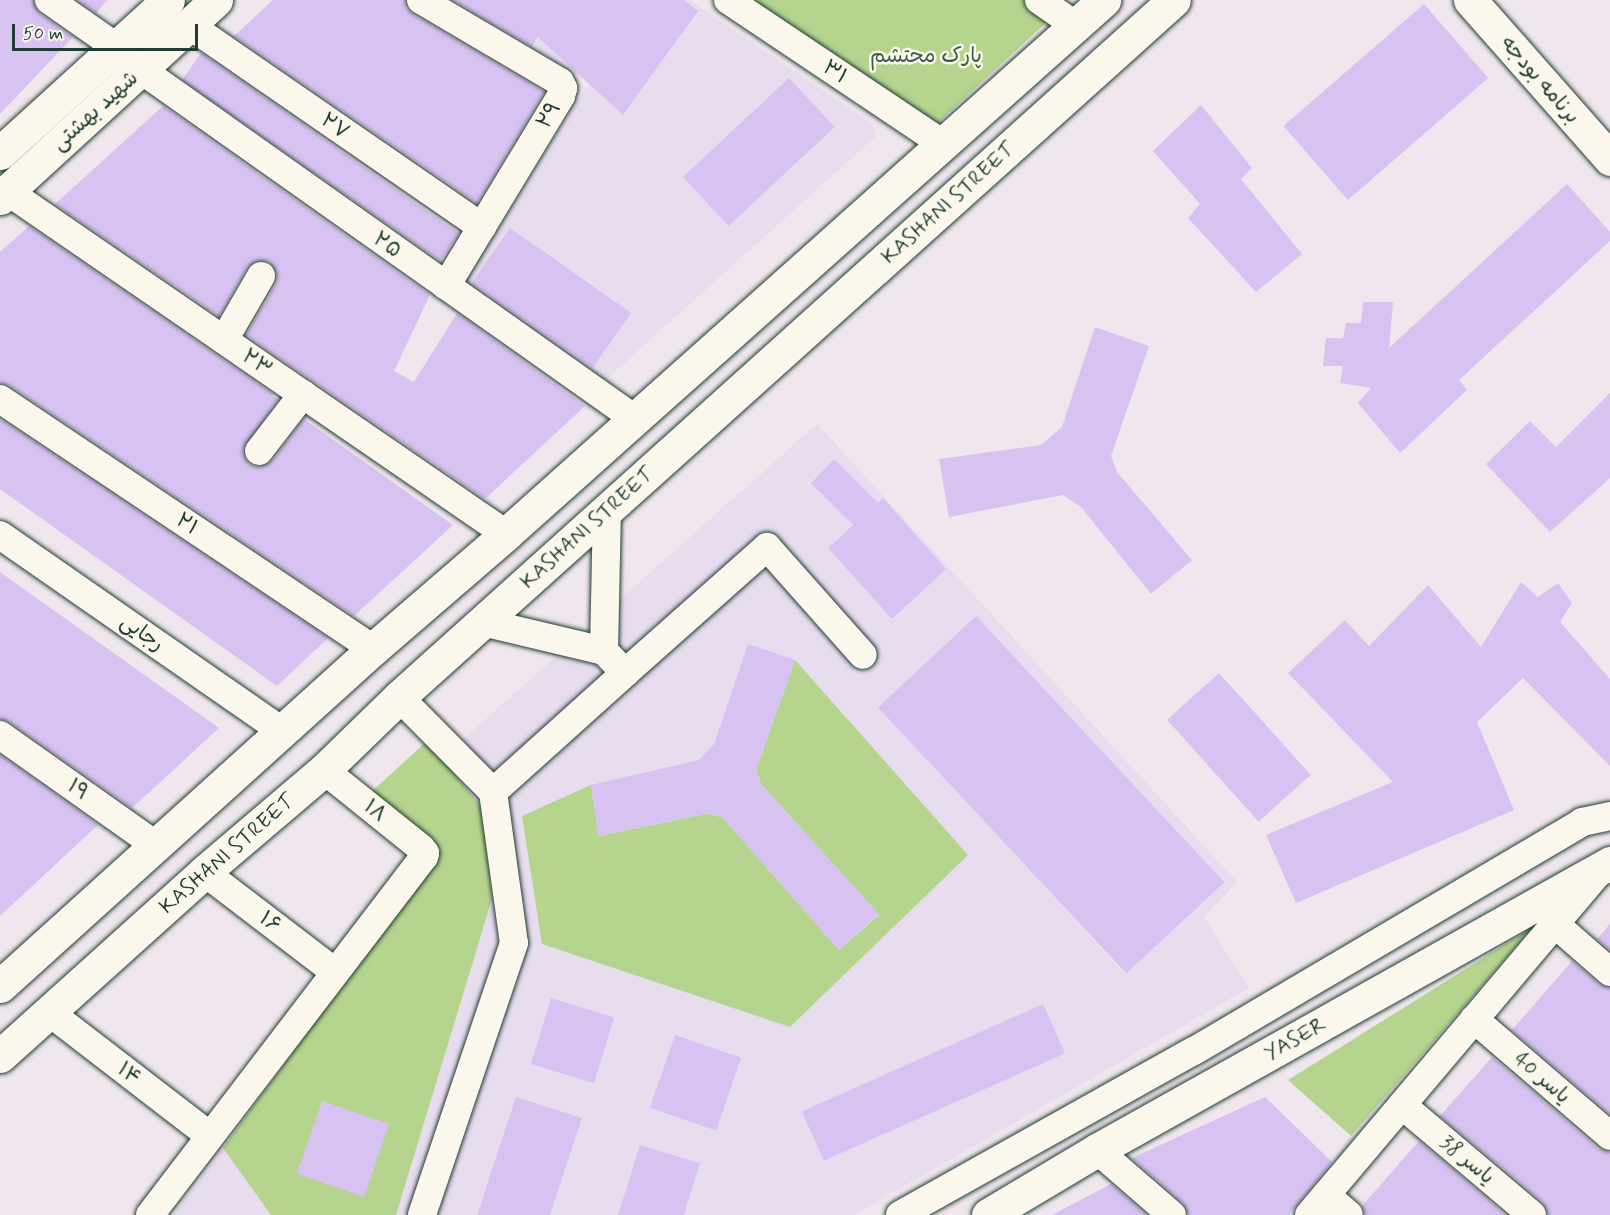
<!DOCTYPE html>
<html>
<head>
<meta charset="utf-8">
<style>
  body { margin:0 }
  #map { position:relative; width:1610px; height:1215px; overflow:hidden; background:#f0e7ee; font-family:Mynerve,"Playpen Sans Arabic",sans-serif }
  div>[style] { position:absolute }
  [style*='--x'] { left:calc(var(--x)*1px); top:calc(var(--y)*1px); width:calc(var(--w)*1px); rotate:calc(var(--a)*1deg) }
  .built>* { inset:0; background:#e8dcef }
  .green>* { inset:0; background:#b5d58e }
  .building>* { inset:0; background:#d7c2f2; transform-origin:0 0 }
  .roads { filter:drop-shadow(0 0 2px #1f3d34) drop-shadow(0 0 2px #1f3d34) }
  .minor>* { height:28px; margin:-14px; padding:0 14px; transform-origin:14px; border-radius:14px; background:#fbf7ec }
  .major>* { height:33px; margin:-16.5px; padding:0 16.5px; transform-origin:16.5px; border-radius:16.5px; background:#fbf7ec }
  span { translate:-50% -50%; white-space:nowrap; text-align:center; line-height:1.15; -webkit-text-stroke:5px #fbf7ec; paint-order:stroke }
  .park-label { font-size:21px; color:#3d5b46 }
  .street-label { font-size:21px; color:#1f3d34 }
  .scale { position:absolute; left:12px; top:24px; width:186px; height:27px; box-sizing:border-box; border:3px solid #1f3d34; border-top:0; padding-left:8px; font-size:18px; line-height:21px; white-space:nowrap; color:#1f3d34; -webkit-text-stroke:4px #fbf7ec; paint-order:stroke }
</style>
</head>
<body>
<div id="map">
  <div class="built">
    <i style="clip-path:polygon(563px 0,689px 0,873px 124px,876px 136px,603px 382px,464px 284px,589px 83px,533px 47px)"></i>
    <i style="clip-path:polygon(evenodd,817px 424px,1237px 882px,1204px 917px,1249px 988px,854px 1215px,684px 1215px,700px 1163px,640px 1145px,618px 1215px,535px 1215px,483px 1198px,477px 1215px,174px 1215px,440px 850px,386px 808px,817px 424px,834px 459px,855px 480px,831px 503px,811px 482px,834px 459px,817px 424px,795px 660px,756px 771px,761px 784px,879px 914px,840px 950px,723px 818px,598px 835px,591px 785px,699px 760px,795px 660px,817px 424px,878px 707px,1222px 883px,1125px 974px,878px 707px,817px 424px,551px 998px,613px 1017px,593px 1083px,531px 1064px,551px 998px,817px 424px,516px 1097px,581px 1118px,494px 1165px,494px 1164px,516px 1097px)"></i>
  </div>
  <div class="green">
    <i style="clip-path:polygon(741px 0,1024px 0,1051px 18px,932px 128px)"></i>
    <i style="clip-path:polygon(795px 660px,968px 855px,790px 1027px,542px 944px,522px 816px,591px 785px,599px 836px,709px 813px,723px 818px,839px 950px,879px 915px,761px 784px,756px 770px)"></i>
    <i style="clip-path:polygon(427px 741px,482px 808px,492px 899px,396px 1215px,271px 1215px,223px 1148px,440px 850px,368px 795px)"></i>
    <i style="clip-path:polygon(1533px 927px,1351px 1136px,1288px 1080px)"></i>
  </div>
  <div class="building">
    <i style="clip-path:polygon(0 0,33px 0,40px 14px,73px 37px,0 114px)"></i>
    <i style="clip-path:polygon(78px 0,107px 0,96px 13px)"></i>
    <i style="clip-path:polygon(273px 0,405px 0,406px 8px,413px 14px,544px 92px,477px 203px,234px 36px)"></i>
    <i style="clip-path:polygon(453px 0,684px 0,698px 11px,623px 115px,538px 37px,532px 47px)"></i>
    <i style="left:1424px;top:4px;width:98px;height:186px;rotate:49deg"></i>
    <i style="left:201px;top:53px;width:315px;height:33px;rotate:35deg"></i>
    <i style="left:789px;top:78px;width:67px;height:145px;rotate:47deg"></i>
    <i style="clip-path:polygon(1201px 105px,1252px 168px,1241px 179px,1302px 254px,1256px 292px,1188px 218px,1200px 204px,1153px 151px)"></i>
    <i style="clip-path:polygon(163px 106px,430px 295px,394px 371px,414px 382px,457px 313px,585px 406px,485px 499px,246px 335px,276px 284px,277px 275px,270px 262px,260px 260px,247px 267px,219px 316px,55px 204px)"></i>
    <i style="clip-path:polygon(1567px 184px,1610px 232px,1610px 241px,1459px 380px,1467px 390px,1400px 453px,1358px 403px,1371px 388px,1340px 383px,1343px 366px,1323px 366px,1326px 338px,1343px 338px,1346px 323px,1361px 323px,1363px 302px,1393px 302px,1389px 348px)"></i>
    <i style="clip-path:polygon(29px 226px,273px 394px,272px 396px,278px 400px,243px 448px,244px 457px,249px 464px,257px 467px,272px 461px,304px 419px,453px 525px,354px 616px,9px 385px,0 383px,0 252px)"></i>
    <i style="left:510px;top:228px;width:148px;height:67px;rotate:35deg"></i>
    <i style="clip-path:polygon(1095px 327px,1149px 346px,1111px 456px,1117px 472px,1192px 560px,1151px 594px,1081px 507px,1063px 495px,949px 517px,939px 459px,1041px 445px,1062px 427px)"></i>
    <i style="clip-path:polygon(1610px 393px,1610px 478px,1550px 532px,1486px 464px,1530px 421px,1556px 447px)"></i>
    <i style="clip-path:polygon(0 419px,328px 638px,277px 686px,0 489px)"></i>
    <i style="clip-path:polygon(834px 459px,878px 503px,883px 498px,946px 569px,892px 619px,828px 548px,853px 525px,811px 483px)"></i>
    <i style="clip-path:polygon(0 572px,219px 728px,132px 808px,10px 722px,0 719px)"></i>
    <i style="clip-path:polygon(1521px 582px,1538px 597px,1558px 583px,1572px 603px,1560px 622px,1610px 679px,1610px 766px,1523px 678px,1477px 722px,1514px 810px,1296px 903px,1266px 835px,1393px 782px,1288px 673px,1345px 620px,1369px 646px,1428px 585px,1481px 647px)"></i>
    <i style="left:976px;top:616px;width:364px;height:134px;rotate:47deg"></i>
    <i style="clip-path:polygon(748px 644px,795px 660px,756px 770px,761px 784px,879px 914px,839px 950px,723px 818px,709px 813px,598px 836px,591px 785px,699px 760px,714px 744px)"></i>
    <i style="left:1219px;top:673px;width:137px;height:70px;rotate:48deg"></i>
    <i style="clip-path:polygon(0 755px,98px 825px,0 916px)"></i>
    <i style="clip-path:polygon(1610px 924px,1610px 950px,1597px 939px)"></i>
    <i style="clip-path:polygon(1572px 961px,1599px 984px,1610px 988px,1610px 1114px,1512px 1030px)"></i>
    <i style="left:551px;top:998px;width:66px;height:69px;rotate:17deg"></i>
    <i style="left:1043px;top:1004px;width:54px;height:264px;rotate:66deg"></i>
    <i style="left:675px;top:1035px;width:70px;height:77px;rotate:19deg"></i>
    <i style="clip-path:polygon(1492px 1057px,1599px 1149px,1610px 1152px,1610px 1215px,1548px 1215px,1543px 1202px,1440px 1116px)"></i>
    <i style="clip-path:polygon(516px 1097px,582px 1118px,550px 1215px,477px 1215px)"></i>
    <i style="clip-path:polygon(1265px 1097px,1332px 1162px,1289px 1215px,1188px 1215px,1183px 1203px,1132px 1158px)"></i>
    <i style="left:322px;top:1101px;width:71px;height:77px;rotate:19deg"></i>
    <i style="clip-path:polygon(1419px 1141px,1506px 1215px,1365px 1215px,1362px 1206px)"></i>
    <i style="clip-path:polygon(640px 1145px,700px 1163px,684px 1215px,618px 1215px)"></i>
    <i style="clip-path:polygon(1111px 1184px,1147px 1215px,1052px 1215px)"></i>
  </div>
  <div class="roads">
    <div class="minor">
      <i style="--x:49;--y:0;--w:82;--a:35"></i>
      <i style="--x:421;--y:0;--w:161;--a:30.5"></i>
      <i style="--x:560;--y:82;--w:7;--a:63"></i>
      <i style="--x:563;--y:88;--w:8;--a:104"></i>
      <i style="--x:561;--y:96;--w:222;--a:121.2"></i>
      <i style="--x:728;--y:0;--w:259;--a:33.8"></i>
      <i style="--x:1039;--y:0;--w:44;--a:34.8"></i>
      <i style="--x:189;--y:25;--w:356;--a:34.6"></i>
      <i style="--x:140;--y:69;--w:606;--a:35.26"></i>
      <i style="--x:7;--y:191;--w:606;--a:34.5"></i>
      <i style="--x:224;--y:340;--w:74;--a:-60"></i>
      <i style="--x:0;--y:399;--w:449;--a:33.8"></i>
      <i style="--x:259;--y:451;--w:72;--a:-52.3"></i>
      <i style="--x:0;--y:535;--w:345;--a:34.8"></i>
      <i style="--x:482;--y:622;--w:125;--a:13.4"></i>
      <i style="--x:604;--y:651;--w:30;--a:46"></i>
      <i style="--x:625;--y:673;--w:190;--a:-41.6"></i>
      <i style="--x:767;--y:547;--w:144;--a:48.4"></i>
      <i style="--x:604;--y:651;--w:141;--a:-88.8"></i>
      <i style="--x:399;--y:697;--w:134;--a:45.3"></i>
      <i style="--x:493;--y:792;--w:152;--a:82.1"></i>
      <i style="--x:514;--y:943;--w:287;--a:108.7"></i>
      <i style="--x:0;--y:735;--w:192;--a:35.3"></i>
      <i style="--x:493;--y:792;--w:178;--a:-42"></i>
      <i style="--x:204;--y:872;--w:165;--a:37.4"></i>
      <i style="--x:1555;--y:924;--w:73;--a:41.1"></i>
      <i style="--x:49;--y:1012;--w:203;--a:37.6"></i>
      <i style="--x:1474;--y:1019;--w:179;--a:40.7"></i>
      <i style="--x:1402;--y:1105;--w:170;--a:40.2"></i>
      <i style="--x:1097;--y:1150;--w:99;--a:40.9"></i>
      <i style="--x:1326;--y:1195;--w:30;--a:41"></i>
      <i style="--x:150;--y:1215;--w:451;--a:-52.6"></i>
      <i style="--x:424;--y:857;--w:4;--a:-76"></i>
      <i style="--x:425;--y:853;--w:6;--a:-129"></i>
      <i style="--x:421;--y:848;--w:124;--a:-141.2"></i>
      <i style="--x:900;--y:1215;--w:337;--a:-29.2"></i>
      <i style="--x:1194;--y:1051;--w:451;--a:-30.5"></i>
      <i style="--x:1582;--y:822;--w:29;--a:-12"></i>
      <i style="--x:1309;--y:1215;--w:448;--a:-49.8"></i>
    </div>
    <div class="major">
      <i style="--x:1470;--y:0;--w:212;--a:48.6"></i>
      <i style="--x:0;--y:153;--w:227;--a:-42.3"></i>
      <i style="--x:0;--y:198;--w:293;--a:-42.5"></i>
      <i style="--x:0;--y:986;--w:503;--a:-42.1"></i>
      <i style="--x:373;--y:649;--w:176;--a:-40.8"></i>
      <i style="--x:506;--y:534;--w:802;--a:-41.76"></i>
      <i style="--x:0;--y:1056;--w:275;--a:-42"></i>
      <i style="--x:204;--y:872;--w:157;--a:-40.4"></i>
      <i style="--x:324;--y:770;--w:105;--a:-44.2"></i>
      <i style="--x:399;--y:697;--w:1042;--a:-41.97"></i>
      <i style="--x:988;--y:1215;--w:127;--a:-30.8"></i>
      <i style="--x:1097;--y:1150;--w:588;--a:-29.23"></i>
    </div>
  </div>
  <div class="park-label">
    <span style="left:926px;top:56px">پارک محتشم</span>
  </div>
  <div class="street-label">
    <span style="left:835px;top:72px;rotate:34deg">۳۱</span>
    <span style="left:1540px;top:80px;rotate:49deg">برنامه بودجه</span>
    <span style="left:95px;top:111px;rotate:-42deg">شهید بهشتی</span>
    <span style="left:549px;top:115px;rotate:-59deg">۲۹</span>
    <span style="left:335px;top:126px;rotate:35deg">۲۷</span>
    <span style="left:948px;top:203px;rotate:-42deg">KASHANI STREET</span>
    <span style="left:387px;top:245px;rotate:35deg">۲۵</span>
    <span style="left:257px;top:363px;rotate:35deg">۲۳</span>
    <span style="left:187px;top:524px;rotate:34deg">۲۱</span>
    <span style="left:587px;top:528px;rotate:-42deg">KASHANI STREET</span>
    <span style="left:142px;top:633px;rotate:35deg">رجایی</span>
    <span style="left:78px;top:790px;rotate:35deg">۱۹</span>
    <span style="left:375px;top:811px;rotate:39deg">۱۸</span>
    <span style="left:227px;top:854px;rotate:-41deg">KASHANI STREET</span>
    <span style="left:270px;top:922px;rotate:37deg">۱۶</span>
    <span style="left:1295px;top:1039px;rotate:-29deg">YASER</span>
    <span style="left:129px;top:1074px;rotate:37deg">۱۴</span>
    <span style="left:1542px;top:1078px;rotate:41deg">یاسر 40</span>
    <span style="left:1467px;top:1160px;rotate:40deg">یاسر 38</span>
  </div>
  <div class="scale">50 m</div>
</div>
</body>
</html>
